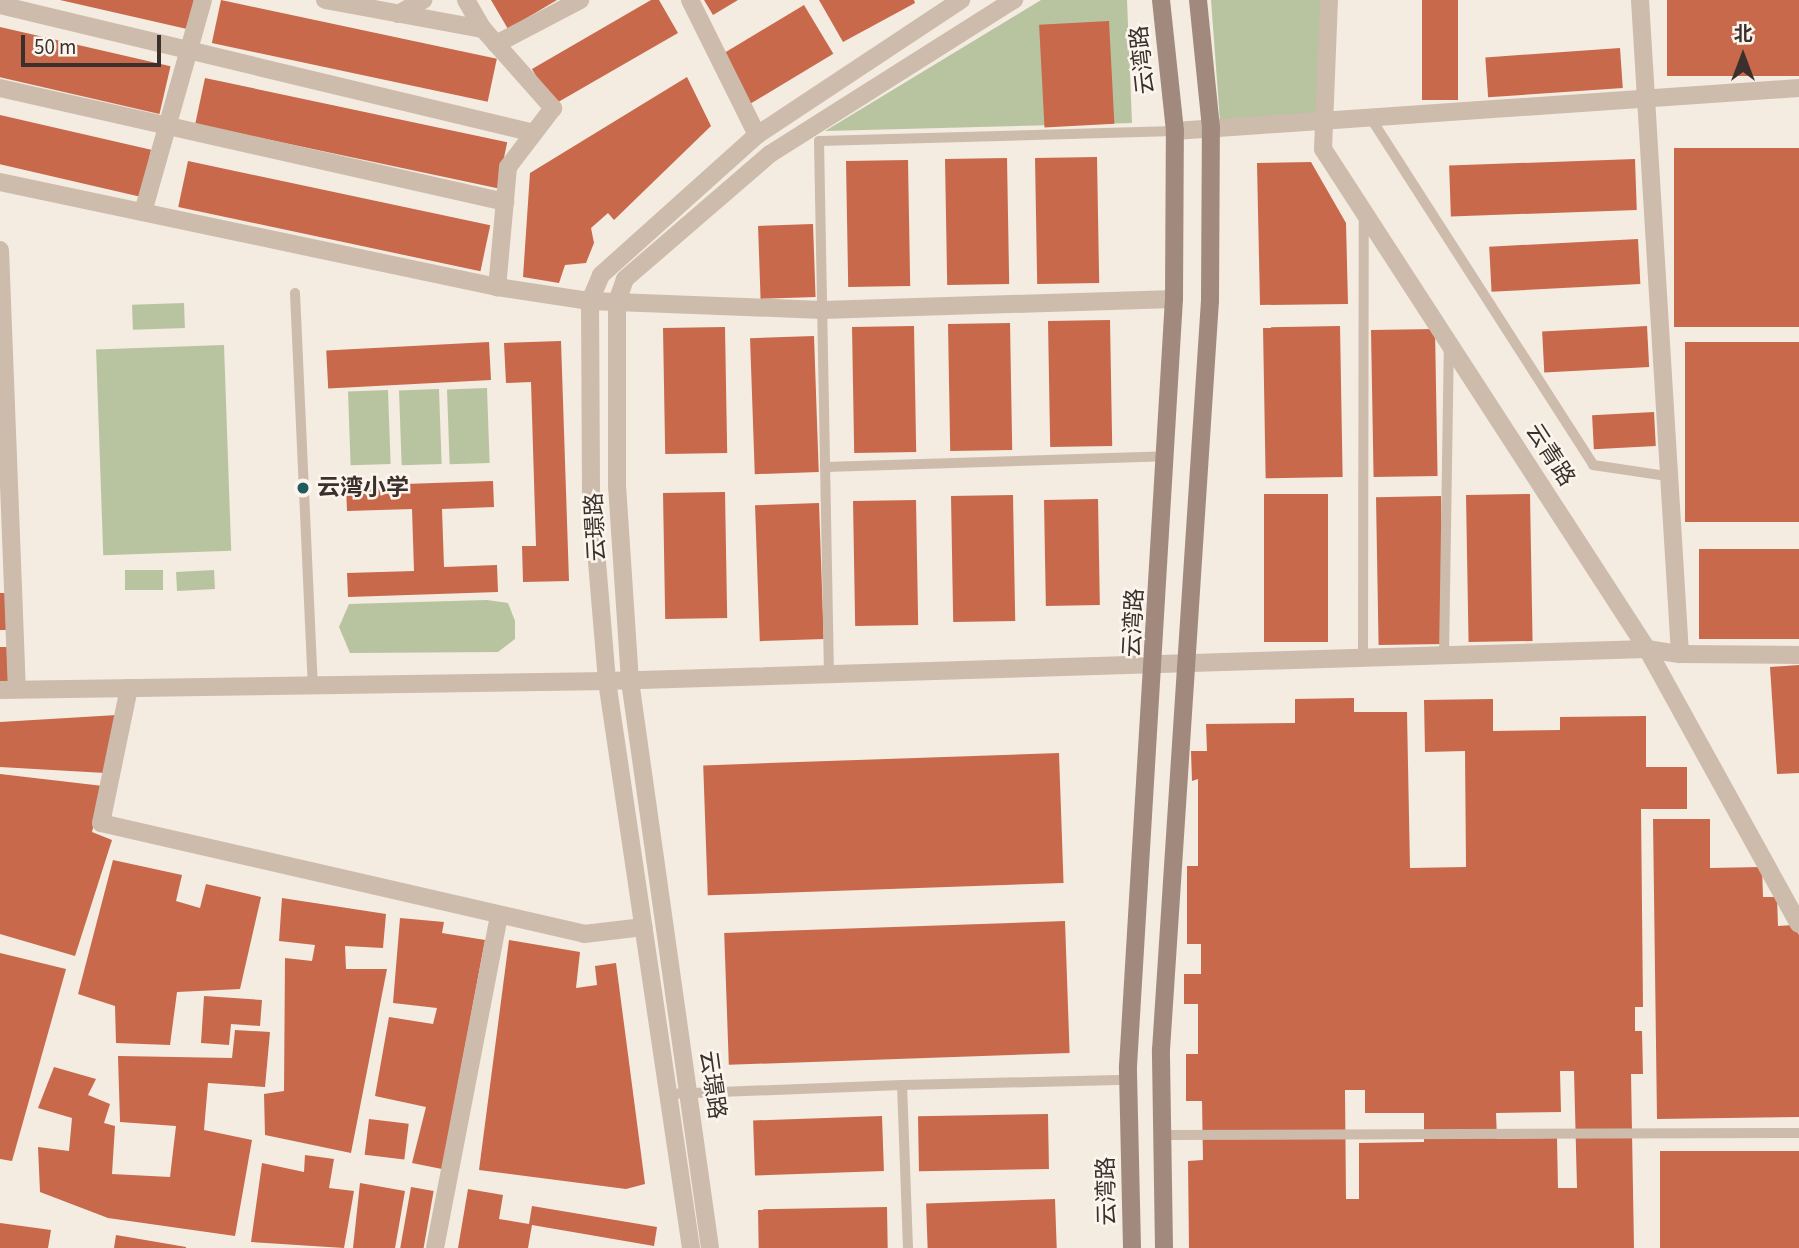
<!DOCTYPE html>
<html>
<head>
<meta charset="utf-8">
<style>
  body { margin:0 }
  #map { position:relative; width:1799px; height:1248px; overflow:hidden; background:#f4ebe1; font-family:"Source Sans 3","Noto Sans SC",sans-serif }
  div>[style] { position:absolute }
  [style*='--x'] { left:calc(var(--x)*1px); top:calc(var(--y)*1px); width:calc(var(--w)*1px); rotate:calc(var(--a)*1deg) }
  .green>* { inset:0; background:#b8c4a0; transform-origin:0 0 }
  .building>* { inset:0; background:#c8694b; transform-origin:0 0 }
  .service>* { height:10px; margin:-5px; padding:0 5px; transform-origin:5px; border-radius:5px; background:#cdbbac }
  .minor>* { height:18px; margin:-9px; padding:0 9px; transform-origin:9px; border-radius:9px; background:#cdbbac }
  .tertiary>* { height:18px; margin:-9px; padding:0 9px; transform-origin:9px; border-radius:9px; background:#cdbbac }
  .secondary>* { height:18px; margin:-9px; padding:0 9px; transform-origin:9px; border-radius:9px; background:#a18a7d }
  .dots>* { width:19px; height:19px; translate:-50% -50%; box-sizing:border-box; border:4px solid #fbf5ee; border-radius:50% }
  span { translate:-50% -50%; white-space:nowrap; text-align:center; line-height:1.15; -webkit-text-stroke:5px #fbf5ee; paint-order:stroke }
  .street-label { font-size:23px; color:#3b302b }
  .poi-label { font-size:23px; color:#3b302b; font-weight:700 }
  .left { translate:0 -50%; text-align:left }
  .north { position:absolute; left:1708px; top:21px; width:70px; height:70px; -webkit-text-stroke:5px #fbf5ee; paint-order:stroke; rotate:0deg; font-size:19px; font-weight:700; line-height:28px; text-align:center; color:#3b302b }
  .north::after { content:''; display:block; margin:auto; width:24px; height:32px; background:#3b302b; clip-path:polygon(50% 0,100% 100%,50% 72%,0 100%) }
  .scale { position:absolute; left:21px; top:35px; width:140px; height:32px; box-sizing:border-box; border:4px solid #3b302b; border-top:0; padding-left:9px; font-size:21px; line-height:24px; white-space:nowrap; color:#3b302b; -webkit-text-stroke:5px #fbf5ee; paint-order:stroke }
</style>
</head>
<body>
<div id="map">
  <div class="green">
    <i style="clip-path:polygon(1041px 0,1127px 0,1132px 123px,825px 131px)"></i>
    <i style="clip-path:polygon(1211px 0,1322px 0,1316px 115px,1220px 121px)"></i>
    <i style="left:184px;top:303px;width:25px;height:52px;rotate:88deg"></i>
    <i style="left:224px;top:345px;width:206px;height:128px;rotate:88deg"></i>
    <i style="left:487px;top:388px;width:75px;height:40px;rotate:88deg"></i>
    <i style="left:439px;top:389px;width:75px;height:40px;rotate:88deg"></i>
    <i style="left:388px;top:390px;width:74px;height:40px;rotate:88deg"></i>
    <i style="left:163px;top:570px;width:20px;height:38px;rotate:90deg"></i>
    <i style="left:214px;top:570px;width:19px;height:38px;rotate:87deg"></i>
    <i style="clip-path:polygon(487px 600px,508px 603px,515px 621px,515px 639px,498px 652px,350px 653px,339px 627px,349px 604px)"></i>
  </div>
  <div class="building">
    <i style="clip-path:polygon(60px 0,194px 0,187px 29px)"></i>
    <i style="left:221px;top:0;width:282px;height:44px;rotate:12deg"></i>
    <i style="clip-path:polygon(491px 0,557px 0,508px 29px)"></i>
    <i style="clip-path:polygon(651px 0,659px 0,678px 33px,553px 105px,532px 69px)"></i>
    <i style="clip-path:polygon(704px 0,738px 0,713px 15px)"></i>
    <i style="clip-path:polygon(819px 0,914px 0,915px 3px,843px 42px)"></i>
    <i style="left:1422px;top:0;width:36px;height:100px"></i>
    <i style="left:1667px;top:0;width:132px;height:76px"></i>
    <i style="left:804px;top:5px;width:57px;height:97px;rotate:59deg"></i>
    <i style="left:1109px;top:21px;width:103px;height:70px;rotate:87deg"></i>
    <i style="left:0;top:27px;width:175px;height:49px;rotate:13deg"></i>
    <i style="left:1620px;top:48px;width:40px;height:135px;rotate:86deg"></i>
    <i style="clip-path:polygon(687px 77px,711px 126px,614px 220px,608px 213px,591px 228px,594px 243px,586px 263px,565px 265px,559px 283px,523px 277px,530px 173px)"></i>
    <i style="left:205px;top:78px;width:309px;height:47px;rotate:12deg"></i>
    <i style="left:0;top:115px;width:155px;height:48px;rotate:13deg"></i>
    <i style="left:1799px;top:148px;width:179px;height:125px;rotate:90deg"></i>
    <i style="left:1097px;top:157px;width:126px;height:62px;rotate:89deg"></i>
    <i style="left:1007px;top:158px;width:126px;height:62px;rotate:89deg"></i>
    <i style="left:1635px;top:159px;width:51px;height:186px;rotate:88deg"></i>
    <i style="left:908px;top:160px;width:126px;height:62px;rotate:89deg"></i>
    <i style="left:188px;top:161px;width:309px;height:47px;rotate:12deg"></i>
    <i style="clip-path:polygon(1311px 162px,1346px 223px,1348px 304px,1260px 305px,1257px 163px)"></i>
    <i style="left:813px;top:224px;width:73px;height:55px;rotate:88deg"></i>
    <i style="left:1638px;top:239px;width:45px;height:149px;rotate:87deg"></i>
    <i style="left:1110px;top:320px;width:126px;height:62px;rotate:89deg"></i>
    <i style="left:1010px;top:323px;width:127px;height:62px;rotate:89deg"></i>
    <i style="left:914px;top:326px;width:126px;height:62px;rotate:89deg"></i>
    <i style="left:1340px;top:326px;width:151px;height:77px;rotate:89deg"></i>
    <i style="left:1647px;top:326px;width:41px;height:105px;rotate:87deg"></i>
    <i style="left:725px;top:327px;width:126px;height:62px;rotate:89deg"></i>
    <i style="left:1435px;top:329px;width:147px;height:64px;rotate:89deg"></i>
    <i style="left:814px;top:336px;width:136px;height:64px;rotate:88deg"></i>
    <i style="clip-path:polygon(561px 341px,569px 581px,523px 582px,522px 546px,536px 546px,531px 382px,506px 383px,504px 343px)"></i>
    <i style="left:489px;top:342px;width:38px;height:163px;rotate:87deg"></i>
    <i style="left:1799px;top:342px;width:180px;height:114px;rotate:90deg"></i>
    <i style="left:1654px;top:412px;width:34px;height:62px;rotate:87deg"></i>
    <i style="clip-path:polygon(493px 481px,494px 507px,442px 509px,444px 567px,497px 565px,498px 592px,348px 597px,347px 573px,414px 571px,412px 509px,347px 511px,346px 486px)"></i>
    <i style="left:725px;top:492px;width:126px;height:62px;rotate:89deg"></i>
    <i style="left:1264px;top:494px;width:64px;height:148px"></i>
    <i style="left:1530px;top:494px;width:147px;height:64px;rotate:89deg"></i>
    <i style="left:1013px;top:495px;width:126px;height:62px;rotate:89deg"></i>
    <i style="left:1441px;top:496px;width:148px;height:65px;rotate:89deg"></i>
    <i style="left:1098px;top:499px;width:106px;height:54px;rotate:89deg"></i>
    <i style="left:916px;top:500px;width:125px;height:63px;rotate:89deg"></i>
    <i style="left:819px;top:503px;width:136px;height:64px;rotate:88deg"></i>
    <i style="left:1799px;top:549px;width:90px;height:100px;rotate:90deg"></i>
    <i style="left:0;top:593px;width:7px;height:37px"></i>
    <i style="left:0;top:647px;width:10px;height:34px"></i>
    <i style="clip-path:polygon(1799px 665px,1799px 773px,1777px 774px,1770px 667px)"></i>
    <i style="clip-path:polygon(evenodd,1354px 698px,1354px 712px,1407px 712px,1410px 868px,1466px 867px,1465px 751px,1425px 752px,1424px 700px,1493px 699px,1493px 731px,1560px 730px,1560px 717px,1646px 716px,1646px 767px,1687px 767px,1687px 809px,1641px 809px,1643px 1007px,1635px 1007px,1635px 1031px,1642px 1031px,1643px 1074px,1631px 1074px,1634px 1248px,1189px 1248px,1188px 1161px,1203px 1160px,1202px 1101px,1186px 1101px,1186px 1054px,1198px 1054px,1198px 1004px,1184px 1004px,1184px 974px,1201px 974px,1201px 944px,1187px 944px,1187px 866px,1198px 866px,1198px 779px,1192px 781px,1191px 751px,1207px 751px,1206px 724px,1295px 723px,1295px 699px,1354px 698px,1560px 1071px,1574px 1071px,1577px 1188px,1558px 1188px,1557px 1138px,1497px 1139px,1496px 1113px,1561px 1112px,1560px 1071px,1354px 698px,1345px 1090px,1365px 1090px,1365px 1113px,1424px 1113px,1424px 1142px,1359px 1143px,1359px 1199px,1346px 1199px,1345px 1090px)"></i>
    <i style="clip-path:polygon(117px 715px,105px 773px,0 767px,0 722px)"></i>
    <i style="left:1059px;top:753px;width:130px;height:356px;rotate:88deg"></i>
    <i style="clip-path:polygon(0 774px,103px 786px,92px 832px,112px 840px,75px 956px,0 934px)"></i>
    <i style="clip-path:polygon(1653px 819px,1710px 819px,1710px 868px,1762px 867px,1763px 897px,1777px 897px,1778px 926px,1793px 925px,1799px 935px,1799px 1117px,1657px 1119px)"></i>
    <i style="clip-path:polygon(113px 860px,182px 875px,176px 901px,200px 908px,206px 884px,261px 897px,240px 989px,177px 992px,170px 1045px,116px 1043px,115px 1006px,78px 994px)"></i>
    <i style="clip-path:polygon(282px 898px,386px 914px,383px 948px,345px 946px,346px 969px,387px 969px,351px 1153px,265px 1135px,264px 1094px,284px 1091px,285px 958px,312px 961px,315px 945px,279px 941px)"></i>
    <i style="clip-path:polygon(400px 918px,444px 922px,442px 933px,485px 940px,442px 1169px,412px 1163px,426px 1107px,375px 1096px,389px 1017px,433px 1024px,437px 1008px,393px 1003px)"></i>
    <i style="left:1065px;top:921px;width:132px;height:341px;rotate:88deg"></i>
    <i style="clip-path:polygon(509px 940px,580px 952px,576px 988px,597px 985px,595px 966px,616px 963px,645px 1184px,626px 1189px,479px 1170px)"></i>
    <i style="clip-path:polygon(0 953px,66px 969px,12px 1161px,0 1159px)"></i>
    <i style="clip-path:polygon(204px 996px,262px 1000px,260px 1026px,231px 1024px,229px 1045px,201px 1043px)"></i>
    <i style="clip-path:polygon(235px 1030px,270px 1032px,265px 1087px,208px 1083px,204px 1130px,252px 1140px,235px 1236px,108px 1218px,40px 1192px,38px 1147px,69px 1151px,72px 1118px,38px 1108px,54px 1067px,96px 1079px,88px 1095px,110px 1104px,104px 1123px,115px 1126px,112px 1174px,170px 1177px,176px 1126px,120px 1122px,118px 1056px,232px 1058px)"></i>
    <i style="left:1048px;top:1114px;width:55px;height:130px;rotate:89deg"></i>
    <i style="left:882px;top:1116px;width:55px;height:129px;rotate:88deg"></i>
    <i style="left:369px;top:1119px;width:40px;height:36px;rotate:7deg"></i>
    <i style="left:1799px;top:1151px;width:97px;height:139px;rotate:90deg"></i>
    <i style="clip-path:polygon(305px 1155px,334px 1159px,329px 1188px,354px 1191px,344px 1248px,251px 1242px,262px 1163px,304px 1172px)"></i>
    <i style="clip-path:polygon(360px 1183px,405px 1191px,395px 1248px,353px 1248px)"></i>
    <i style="left:411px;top:1187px;width:23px;height:62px;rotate:10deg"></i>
    <i style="clip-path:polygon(468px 1189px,503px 1195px,499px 1219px,529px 1224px,532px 1206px,657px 1227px,654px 1246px,532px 1225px,528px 1248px,458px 1248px)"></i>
    <i style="left:1055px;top:1199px;width:49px;height:129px;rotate:88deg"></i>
    <i style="left:887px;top:1207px;width:41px;height:129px;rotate:89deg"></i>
    <i style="clip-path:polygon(0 1223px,51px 1230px,48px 1248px,0 1248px)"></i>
    <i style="clip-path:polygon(116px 1235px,186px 1247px,186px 1248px,114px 1248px)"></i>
  </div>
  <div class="service">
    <i style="--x:1370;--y:117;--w:413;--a:57.3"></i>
    <i style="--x:1593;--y:465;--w:75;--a:8.5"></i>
    <i style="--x:295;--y:293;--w:392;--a:87.4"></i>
    <i style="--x:825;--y:467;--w:341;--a:-1.8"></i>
    <i style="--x:1444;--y:655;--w:308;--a:-89.1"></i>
    <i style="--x:1363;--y:658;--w:443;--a:-89.9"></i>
    <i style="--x:829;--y:676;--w:535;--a:-91.07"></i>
    <i style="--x:819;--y:141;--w:356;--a:-1.6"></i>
    <i style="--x:668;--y:1094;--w:234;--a:-2.2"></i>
    <i style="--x:1163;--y:1135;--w:636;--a:-0.18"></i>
    <i style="--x:908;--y:1248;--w:163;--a:-92.1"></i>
    <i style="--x:902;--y:1085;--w:226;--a:-1.3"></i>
  </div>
  <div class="minor">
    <i style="--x:325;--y:0;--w:161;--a:10.4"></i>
    <i style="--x:483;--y:29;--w:106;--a:48.5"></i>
    <i style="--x:553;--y:108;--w:74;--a:127.3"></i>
    <i style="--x:508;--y:167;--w:121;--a:95.2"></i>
    <i style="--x:466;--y:0;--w:34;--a:60"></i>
    <i style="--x:690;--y:0;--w:151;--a:63.6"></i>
    <i style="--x:1329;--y:0;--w:149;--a:92.3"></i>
    <i style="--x:1323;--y:149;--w:596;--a:57.06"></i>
    <i style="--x:1647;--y:649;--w:314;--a:61.1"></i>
    <i style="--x:0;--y:5;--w:549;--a:13.48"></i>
    <i style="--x:398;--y:14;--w:29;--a:-29"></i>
    <i style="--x:496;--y:44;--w:95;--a:-27.6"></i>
    <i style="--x:0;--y:88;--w:518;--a:12.72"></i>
    <i style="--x:1175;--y:131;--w:625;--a:-3.94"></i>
    <i style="--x:0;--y:182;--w:508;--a:11.93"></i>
    <i style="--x:497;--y:287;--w:94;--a:8.6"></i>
    <i style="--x:590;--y:301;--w:232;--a:2.2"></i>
    <i style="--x:822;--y:310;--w:352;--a:-1.8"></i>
    <i style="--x:143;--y:212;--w:220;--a:-74.2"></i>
    <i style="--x:0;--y:250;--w:439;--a:87.8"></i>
    <i style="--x:1680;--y:654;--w:119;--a:0.5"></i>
    <i style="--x:129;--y:688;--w:138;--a:101.7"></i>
    <i style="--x:101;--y:823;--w:496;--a:12.9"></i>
    <i style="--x:584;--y:934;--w:60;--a:-6.7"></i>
    <i style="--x:0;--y:690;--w:607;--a:-0.85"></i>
    <i style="--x:607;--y:681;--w:1040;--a:-1.76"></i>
    <i style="--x:1647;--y:649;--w:33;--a:9"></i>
    <i style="--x:1680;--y:654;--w:655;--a:-93.5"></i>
    <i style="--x:435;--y:1248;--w:339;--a:-79.1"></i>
  </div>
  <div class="tertiary">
    <i style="--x:691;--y:1248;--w:573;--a:-98.43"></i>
    <i style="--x:607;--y:681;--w:192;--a:-94.8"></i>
    <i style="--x:591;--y:490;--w:189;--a:-90.3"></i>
    <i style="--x:590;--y:301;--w:28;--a:-67"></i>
    <i style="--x:601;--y:275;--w:210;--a:-41.9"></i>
    <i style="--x:757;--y:135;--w:245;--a:-33.5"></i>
    <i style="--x:710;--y:1248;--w:573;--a:-98.03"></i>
    <i style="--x:630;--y:681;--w:194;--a:-93.8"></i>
    <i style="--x:617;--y:487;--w:185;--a:-90"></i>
    <i style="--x:617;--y:302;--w:24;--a:-71"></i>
    <i style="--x:625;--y:279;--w:191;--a:-40.8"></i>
    <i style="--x:770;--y:154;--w:289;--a:-32.3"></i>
  </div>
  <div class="secondary">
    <i style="--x:1132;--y:1248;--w:182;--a:-91.3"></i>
    <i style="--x:1128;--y:1066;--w:768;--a:-86.57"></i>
    <i style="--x:1174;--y:299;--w:168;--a:-89.7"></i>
    <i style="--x:1175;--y:131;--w:132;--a:-96.1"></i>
    <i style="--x:1164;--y:1248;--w:198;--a:-90.9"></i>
    <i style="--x:1161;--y:1050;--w:751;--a:-86.26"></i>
    <i style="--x:1210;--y:301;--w:173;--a:-89.7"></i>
    <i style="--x:1211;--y:128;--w:129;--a:-95.8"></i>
  </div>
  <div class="dots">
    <i style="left:303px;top:488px;background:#1f5a5e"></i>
  </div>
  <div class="street-label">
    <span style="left:1143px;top:60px;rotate:-96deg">云湾路</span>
    <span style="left:1550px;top:455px;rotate:57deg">云青路</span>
    <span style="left:596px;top:527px;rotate:-93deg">云璟路</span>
    <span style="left:1134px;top:623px;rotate:-87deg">云湾路</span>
    <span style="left:712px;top:1085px;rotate:82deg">云璟路</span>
    <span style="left:1107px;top:1191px;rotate:-91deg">云湾路</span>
  </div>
  <div class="poi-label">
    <span class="left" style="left:317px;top:488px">云湾小学</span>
  </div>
  <div class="north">北</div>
  <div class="scale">50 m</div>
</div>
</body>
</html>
